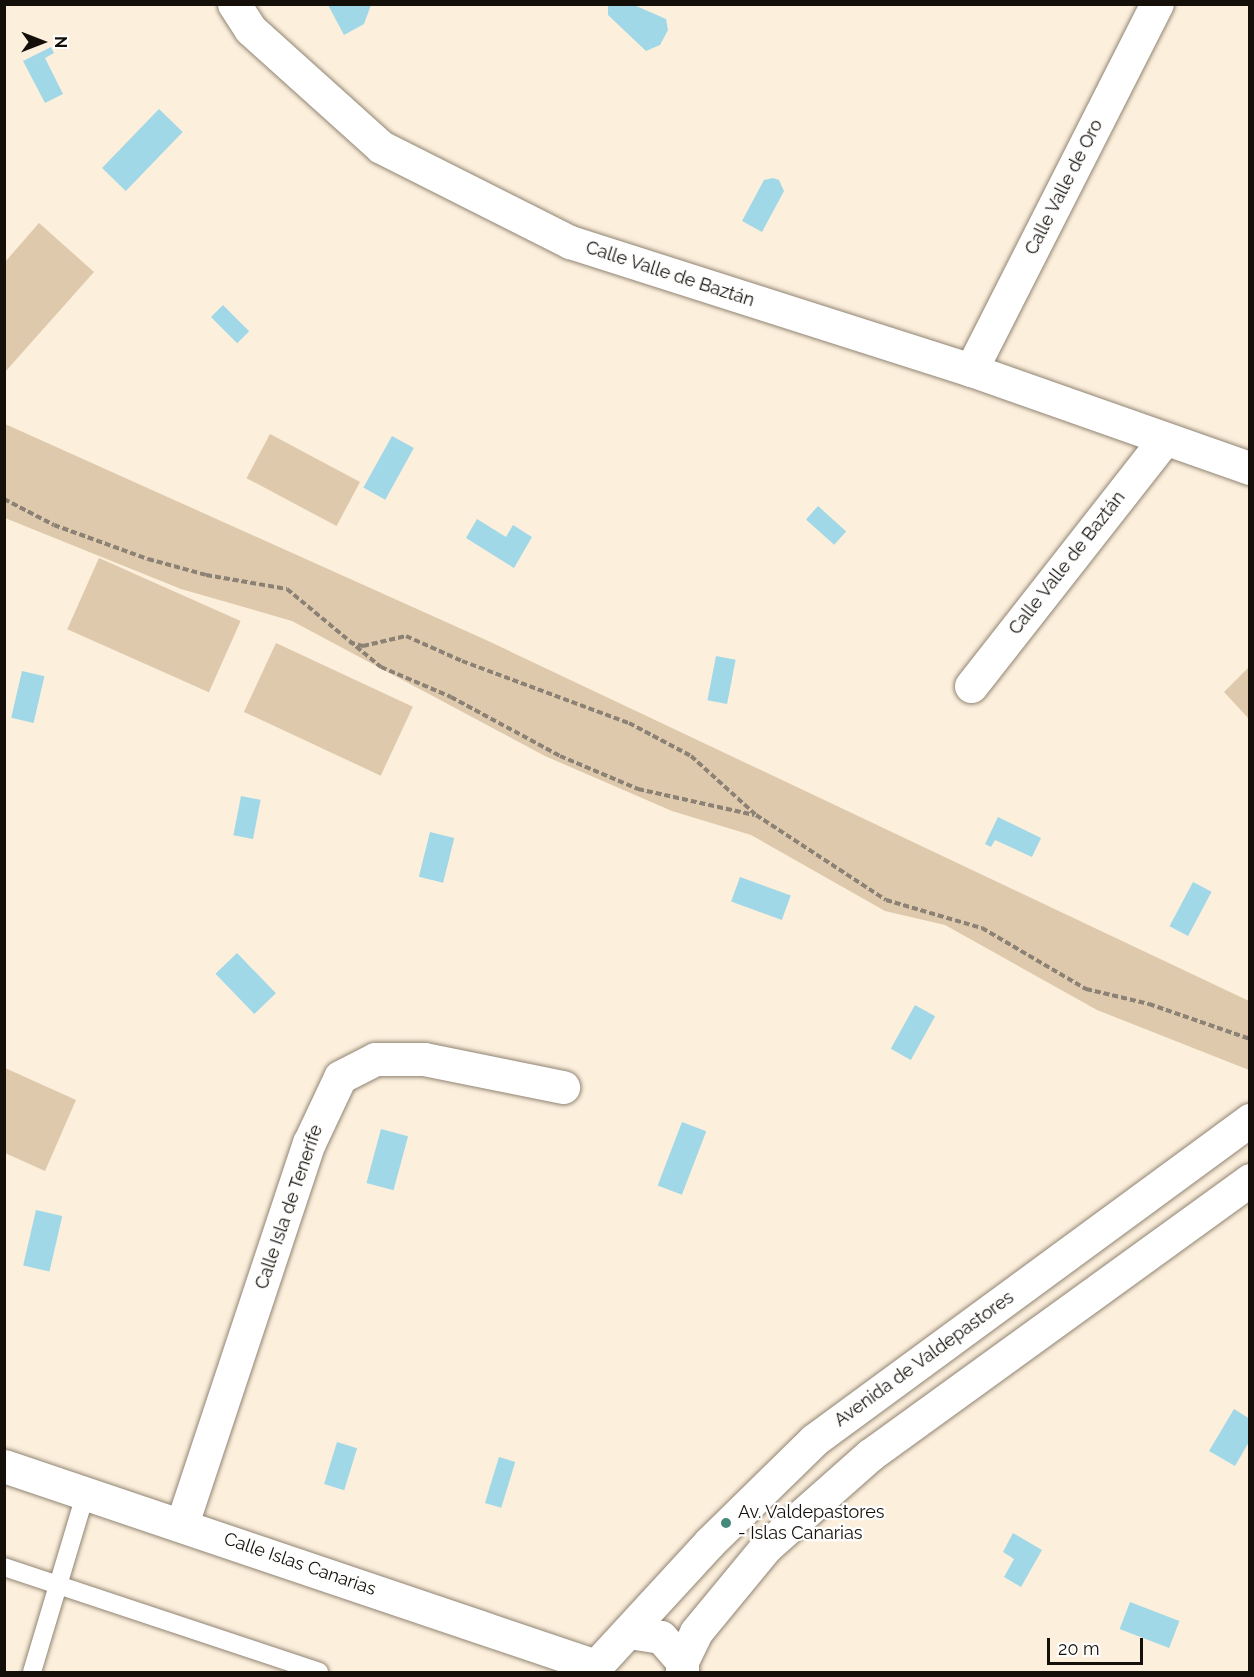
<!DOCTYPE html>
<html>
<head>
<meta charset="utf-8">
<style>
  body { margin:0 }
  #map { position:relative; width:1254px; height:1677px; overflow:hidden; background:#fcefdc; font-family:Raleway,sans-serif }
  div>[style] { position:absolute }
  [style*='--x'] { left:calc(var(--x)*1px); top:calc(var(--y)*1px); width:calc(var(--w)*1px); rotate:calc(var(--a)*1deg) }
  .green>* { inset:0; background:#dec9ac; transform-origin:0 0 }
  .water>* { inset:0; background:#a1d8e7; transform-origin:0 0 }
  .path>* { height:4px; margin-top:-2px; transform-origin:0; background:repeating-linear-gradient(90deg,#8b8275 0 6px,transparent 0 9px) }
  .roads { filter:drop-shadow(0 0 2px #908473) drop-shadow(0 0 2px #908473) }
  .lane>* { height:18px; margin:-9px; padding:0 9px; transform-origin:9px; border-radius:9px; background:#fff }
  .street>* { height:33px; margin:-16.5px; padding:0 16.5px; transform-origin:16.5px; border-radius:16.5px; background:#fff }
  .dots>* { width:16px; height:16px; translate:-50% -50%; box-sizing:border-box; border:3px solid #fefefe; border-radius:50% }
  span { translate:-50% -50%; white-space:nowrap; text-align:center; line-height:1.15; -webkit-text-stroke:4.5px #fefefe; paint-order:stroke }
  .street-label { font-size:18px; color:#140f09 }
  .poi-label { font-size:18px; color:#140f09 }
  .left { translate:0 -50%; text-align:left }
  .frame { position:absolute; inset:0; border:6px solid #140f09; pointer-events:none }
  .north { position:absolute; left:12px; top:12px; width:60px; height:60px; -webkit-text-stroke:4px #fefefe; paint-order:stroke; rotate:90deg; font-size:16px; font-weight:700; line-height:24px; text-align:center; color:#140f09 }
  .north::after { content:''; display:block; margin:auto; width:21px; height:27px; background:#140f09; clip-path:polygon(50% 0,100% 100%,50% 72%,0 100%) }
  .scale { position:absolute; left:1047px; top:1638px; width:96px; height:27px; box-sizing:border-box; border:3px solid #140f09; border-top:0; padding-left:8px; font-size:18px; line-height:21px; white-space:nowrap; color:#140f09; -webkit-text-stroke:4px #fefefe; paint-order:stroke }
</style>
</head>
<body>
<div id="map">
  <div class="green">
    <i style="clip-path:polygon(39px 223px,94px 272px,5px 372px,5px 262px)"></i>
    <i style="clip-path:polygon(5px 424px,486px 640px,1249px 1001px,1249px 1070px,1097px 1010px,945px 925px,885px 911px,751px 835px,672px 811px,545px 756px,292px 621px,181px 589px,5px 518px)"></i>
    <i style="left:270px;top:434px;width:102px;height:50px;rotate:28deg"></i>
    <i style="left:99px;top:558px;width:155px;height:78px;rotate:24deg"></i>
    <i style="left:276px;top:643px;width:151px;height:76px;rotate:25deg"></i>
    <i style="clip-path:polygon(1249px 667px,1249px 719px,1224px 692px)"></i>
    <i style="clip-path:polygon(5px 1068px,76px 1100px,45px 1171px,5px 1153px)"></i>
  </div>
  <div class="water">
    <i style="clip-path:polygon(328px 5px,328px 4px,371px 5px,364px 24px,344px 35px)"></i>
    <i style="clip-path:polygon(634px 5px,666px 19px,668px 30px,660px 45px,646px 51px,608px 15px,608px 5px)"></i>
    <i style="clip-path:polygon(51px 47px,54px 53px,45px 58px,63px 94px,45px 103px,23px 61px)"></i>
    <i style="left:159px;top:109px;width:33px;height:82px;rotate:44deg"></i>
    <i style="clip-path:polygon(773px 178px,779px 180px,784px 191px,762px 232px,742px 221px,764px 180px)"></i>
    <i style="left:223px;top:305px;width:37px;height:17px;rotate:45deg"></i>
    <i style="left:392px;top:436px;width:25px;height:59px;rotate:29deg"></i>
    <i style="left:818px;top:506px;width:38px;height:18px;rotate:42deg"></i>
    <i style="clip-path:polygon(477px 519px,506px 537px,513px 525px,532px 537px,514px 568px,466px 538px)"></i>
    <i style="left:716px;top:656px;width:20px;height:45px;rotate:11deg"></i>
    <i style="left:22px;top:671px;width:23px;height:48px;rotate:13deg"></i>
    <i style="left:241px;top:796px;width:20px;height:40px;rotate:11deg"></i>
    <i style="clip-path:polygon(998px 817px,1041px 838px,1032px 857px,995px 840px,991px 847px,985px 844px)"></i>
    <i style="left:430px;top:832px;width:25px;height:46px;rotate:14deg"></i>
    <i style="left:740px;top:877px;width:54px;height:26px;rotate:20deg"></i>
    <i style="left:1193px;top:882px;width:21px;height:50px;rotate:28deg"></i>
    <i style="left:237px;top:953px;width:56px;height:30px;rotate:46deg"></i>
    <i style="left:915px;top:1005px;width:23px;height:50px;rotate:29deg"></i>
    <i style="left:682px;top:1122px;width:26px;height:68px;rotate:21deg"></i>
    <i style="left:381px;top:1129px;width:28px;height:56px;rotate:15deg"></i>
    <i style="left:36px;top:1210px;width:27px;height:57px;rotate:13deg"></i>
    <i style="clip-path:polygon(1234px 1409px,1250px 1419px,1249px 1442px,1235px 1466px,1209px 1451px)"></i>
    <i style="left:337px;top:1442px;width:21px;height:44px;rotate:17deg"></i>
    <i style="left:499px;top:1457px;width:17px;height:48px;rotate:17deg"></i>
    <i style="clip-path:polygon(1013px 1533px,1042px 1550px,1021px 1587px,1004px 1577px,1014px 1559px,1003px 1552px)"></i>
    <i style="left:1130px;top:1602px;width:53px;height:29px;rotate:21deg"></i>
  </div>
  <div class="path">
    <i style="--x:4;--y:499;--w:56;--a:27.5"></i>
    <i style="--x:54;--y:525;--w:100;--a:19.9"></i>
    <i style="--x:148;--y:559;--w:60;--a:15.4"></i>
    <i style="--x:206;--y:575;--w:82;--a:9.8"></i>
    <i style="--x:287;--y:589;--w:122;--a:39.7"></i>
    <i style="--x:381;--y:667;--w:76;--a:23.2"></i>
    <i style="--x:451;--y:697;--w:124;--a:28.4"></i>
    <i style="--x:560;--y:756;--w:85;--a:22.9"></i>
    <i style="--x:638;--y:789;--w:119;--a:12.6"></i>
    <i style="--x:349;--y:642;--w:15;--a:16"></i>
    <i style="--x:363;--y:646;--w:44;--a:-13.1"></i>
    <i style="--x:406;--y:636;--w:61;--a:24.1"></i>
    <i style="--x:462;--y:661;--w:178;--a:20.4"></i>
    <i style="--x:629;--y:723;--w:70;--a:28"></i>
    <i style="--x:691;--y:756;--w:88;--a:42.2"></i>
    <i style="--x:756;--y:815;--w:155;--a:33.2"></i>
    <i style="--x:886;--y:900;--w:100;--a:16.3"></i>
    <i style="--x:982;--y:928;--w:121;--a:30.4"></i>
    <i style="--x:1086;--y:989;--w:65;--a:13.4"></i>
    <i style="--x:1149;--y:1004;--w:107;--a:19.1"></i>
  </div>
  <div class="roads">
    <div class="lane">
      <i style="--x:4;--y:1567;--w:332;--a:18.4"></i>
      <i style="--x:32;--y:1672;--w:188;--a:-73.3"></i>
    </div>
    <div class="street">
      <i style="--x:234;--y:4;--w:30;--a:57"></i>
      <i style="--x:250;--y:29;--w:176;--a:42"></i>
      <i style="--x:381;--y:147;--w:212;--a:26.7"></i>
      <i style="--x:570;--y:242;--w:421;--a:17.7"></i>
      <i style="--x:971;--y:370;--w:296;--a:19.4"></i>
      <i style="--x:971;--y:370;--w:411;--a:-63.1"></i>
      <i style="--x:971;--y:686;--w:311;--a:-51.9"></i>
      <i style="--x:4;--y:1466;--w:625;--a:18.67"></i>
      <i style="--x:182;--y:1524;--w:402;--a:-71.6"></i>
      <i style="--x:309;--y:1143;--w:73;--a:-64.8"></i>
      <i style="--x:340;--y:1077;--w:39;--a:-27"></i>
      <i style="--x:375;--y:1059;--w:49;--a:0"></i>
      <i style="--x:424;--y:1059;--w:142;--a:11.4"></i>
      <i style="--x:629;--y:1632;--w:32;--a:9"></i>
      <i style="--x:661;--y:1637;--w:32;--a:49"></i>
      <i style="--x:682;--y:1661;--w:11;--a:90"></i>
      <i style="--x:682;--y:1661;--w:32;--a:-64"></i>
      <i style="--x:696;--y:1632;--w:110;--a:-50.5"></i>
      <i style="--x:766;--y:1547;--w:139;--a:-41.5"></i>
      <i style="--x:870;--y:1455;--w:469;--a:-35.9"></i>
      <i style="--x:596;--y:1666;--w:167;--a:-47.4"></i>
      <i style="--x:709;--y:1543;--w:147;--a:-44.4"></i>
      <i style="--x:814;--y:1440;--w:541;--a:-36.28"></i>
    </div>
  </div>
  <div class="dots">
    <i style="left:726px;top:1523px;background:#46897c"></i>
  </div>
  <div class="street-label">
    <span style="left:1064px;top:187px;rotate:-63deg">Calle Valle de Oro</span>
    <span style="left:670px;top:274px;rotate:18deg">Calle Valle de Baztán</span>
    <span style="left:1067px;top:563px;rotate:-52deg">Calle Valle de Baztán</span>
    <span style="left:289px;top:1207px;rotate:-71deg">Calle Isla de Tenerife</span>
    <span style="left:924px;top:1359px;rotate:-36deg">Avenida de Valdepastores</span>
    <span style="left:300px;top:1564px;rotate:19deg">Calle Islas Canarias</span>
  </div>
  <div class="poi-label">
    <span class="left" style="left:738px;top:1523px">Av. Valdepastores<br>- Islas Canarias</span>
  </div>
  <div class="frame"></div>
  <div class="north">N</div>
  <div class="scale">20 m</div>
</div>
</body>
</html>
